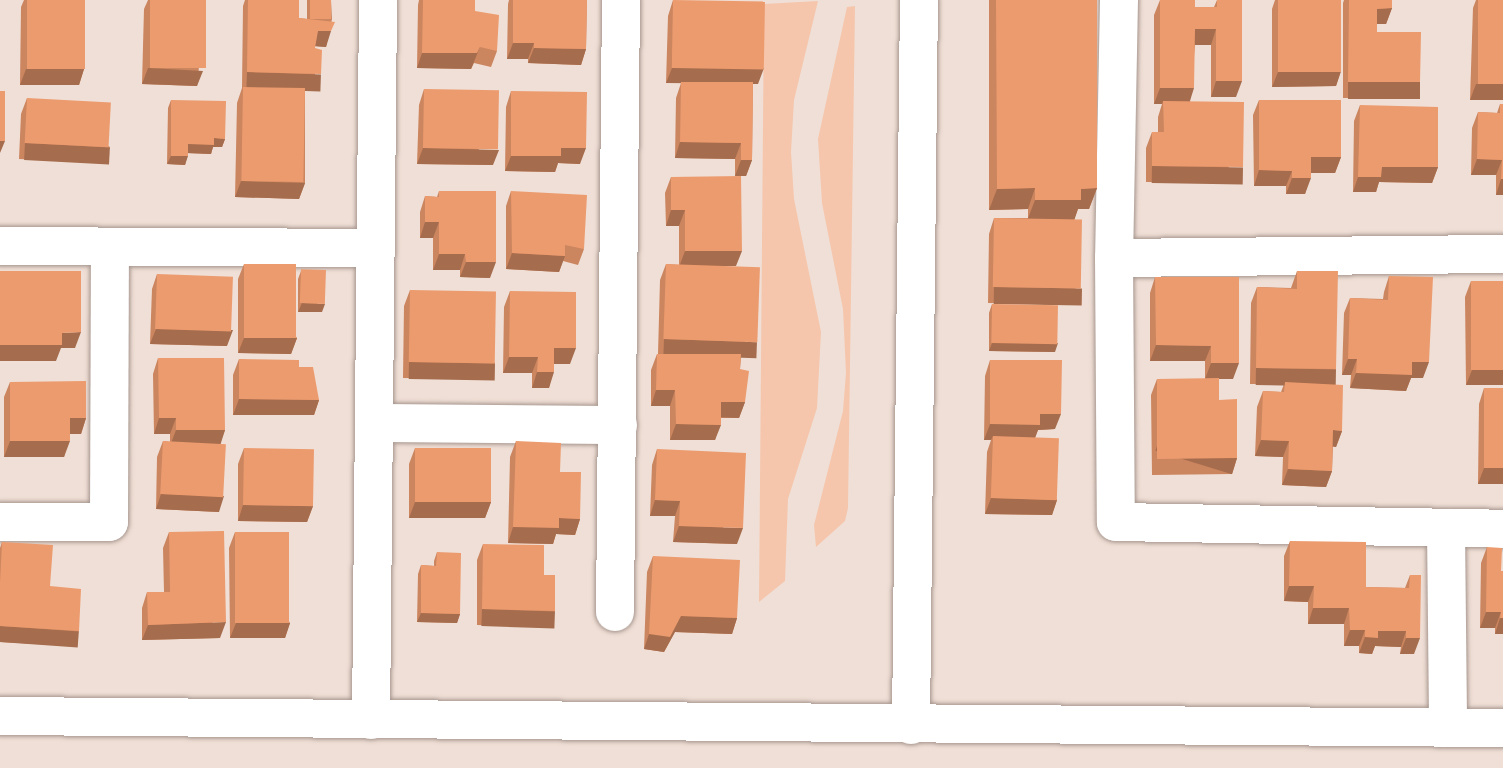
<!DOCTYPE html>
<html>
<head>
<meta charset="utf-8">
<style>
  body { margin:0 }
  #map { position:relative; width:1503px; height:768px; overflow:hidden; background:#f0dfd6; font-family:Quicksand,sans-serif }
  div>[style] { position:absolute }
  [style*='--x'] { left:calc(var(--x)*1px); top:calc(var(--y)*1px); width:calc(var(--w)*1px); rotate:calc(var(--a)*1deg) }
  .green>* { inset:0; background:#f5c6ac }
  .roads { filter:drop-shadow(0 0 2px #a6968e) drop-shadow(0 0 2px #a6968e) }
  .minor>* { height:38px; margin:-19px; padding:0 19px; transform-origin:19px; border-radius:19px; background:#fff }
  .wall>* { inset:0; background:#cb855f }
  .shaded-wall>* { inset:0; background:#a56c4d; transform-origin:0 0 }
  .building>* { inset:0; background:#ec9b6e; transform-origin:0 0 }
  span { translate:-50% -50%; white-space:nowrap; text-align:center; line-height:1.15; -webkit-text-stroke:5px #f0dfd6; paint-order:stroke }
</style>
</head>
<body>
<div id="map">
  <div class="green">
    <i style="clip-path:polygon(818px 1px,794px 100px,791px 152px,794px 199px,821px 332px,817px 408px,788px 499px,785px 581px,759px 602px,764px 4px)"></i>
    <i style="clip-path:polygon(855px 6px,848px 508px,845px 521px,816px 547px,814px 525px,843px 411px,846px 373px,843px 309px,822px 203px,818px 139px,847px 7px)"></i>
  </div>
  <div class="roads">
    <div class="minor">
      <i style="--x:1119;--y:0;--w:258;--a:91.1"></i>
      <i style="--x:1114;--y:258;--w:264;--a:89.6"></i>
      <i style="--x:1116;--y:522;--w:387;--a:1"></i>
      <i style="--x:0;--y:246;--w:372;--a:0.3"></i>
      <i style="--x:1114;--y:258;--w:389;--a:-0.6"></i>
      <i style="--x:374;--y:423;--w:244;--a:0.5"></i>
      <i style="--x:0;--y:522;--w:109;--a:0"></i>
      <i style="--x:109;--y:522;--w:275;--a:-89.8"></i>
      <i style="--x:1446;--y:528;--w:200;--a:89.4"></i>
      <i style="--x:615;--y:612;--w:612;--a:-89.44"></i>
      <i style="--x:0;--y:716;--w:1503;--a:0.46"></i>
      <i style="--x:371;--y:720;--w:720;--a:-89.44"></i>
      <i style="--x:911;--y:725;--w:725;--a:-89.37"></i>
    </div>
  </div>
  <div class="wall">
    <i style="clip-path:polygon(24px 0,85px 0,84px 69px,79px 85px,20px 85px,21px 7px)"></i>
    <i style="clip-path:polygon(148px 0,206px 0,197px 86px,142px 84px,144px 9px)"></i>
    <i style="clip-path:polygon(245px 0,299px 0,299px 18px,307px 19px,307px 0,331px 0,332px 19px,326px 47px,315px 46px,315px 90px,305px 89px,305px 183px,299px 199px,235px 197px,237px 103px,242px 88px,243px 6px)"></i>
    <i style="clip-path:polygon(419px 0,475px 0,475px 11px,497px 51px,491px 67px,474px 63px,471px 69px,417px 68px,418px 5px)"></i>
    <i style="clip-path:polygon(509px 0,587px 0,586px 49px,581px 65px,528px 63px,528px 59px,507px 59px,508px 4px)"></i>
    <i style="clip-path:polygon(673px 0,758px 84px,753px 84px,752px 160px,746px 176px,735px 176px,735px 159px,675px 158px,676px 98px,681px 83px,666px 83px,668px 16px)"></i>
    <i style="clip-path:polygon(989px 0,1097px 0,1097px 188px,1089px 209px,1078px 209px,1074px 219px,1076px 305px,988px 303px,989px 234px,994px 218px,1028px 218px,1028px 209px,989px 210px)"></i>
    <i style="clip-path:polygon(1160px 0,1195px 7px,1214px 7px,1217px 0,1236px 97px,1211px 97px,1211px 45px,1195px 45px,1190px 101px,1238px 183px,1146px 182px,1146px 148px,1152px 132px,1158px 132px,1158px 117px,1162px 104px,1154px 104px,1154px 15px)"></i>
    <i style="clip-path:polygon(1275px 0,1341px 0,1341px 71px,1336px 86px,1272px 87px,1272px 9px)"></i>
    <i style="clip-path:polygon(1344px 0,1392px 0,1392px 8px,1386px 24px,1377px 24px,1377px 32px,1415px 98px,1343px 98px,1343px 3px)"></i>
    <i style="clip-path:polygon(1476px 0,1503px 0,1503px 100px,1470px 100px,1473px 8px)"></i>
    <i style="clip-path:polygon(424px 89px,493px 165px,417px 164px,419px 105px)"></i>
    <i style="clip-path:polygon(511px 91px,580px 164px,558px 163px,555px 172px,505px 171px,506px 107px)"></i>
    <i style="clip-path:polygon(27px 98px,110px 147px,104px 163px,19px 159px,21px 114px)"></i>
    <i style="clip-path:polygon(171px 100px,225px 139px,222px 147px,213px 147px,211px 154px,188px 153px,185px 165px,167px 164px,168px 108px)"></i>
    <i style="clip-path:polygon(1259px 100px,1341px 157px,1335px 173px,1311px 173px,1305px 194px,1286px 194px,1286px 186px,1254px 186px,1253px 115px)"></i>
    <i style="clip-path:polygon(1500px 104px,1503px 104px,1503px 195px,1496px 195px,1496px 175px,1471px 175px,1472px 128px,1478px 112px,1497px 113px)"></i>
    <i style="clip-path:polygon(1360px 105px,1438px 167px,1432px 183px,1379px 182px,1376px 192px,1353px 192px,1354px 121px)"></i>
    <i style="clip-path:polygon(671px 177px,736px 266px,717px 266px,751px 357px,741px 357px,740px 369px,745px 402px,739px 418px,721px 418px,715px 440px,670px 440px,670px 406px,651px 406px,651px 370px,657px 354px,658px 354px,660px 280px,666px 264px,679px 265px,679px 226px,666px 226px,665px 193px)"></i>
    <i style="clip-path:polygon(439px 191px,490px 278px,460px 277px,460px 270px,433px 270px,433px 238px,420px 238px,420px 212px,425px 196px,437px 197px)"></i>
    <i style="clip-path:polygon(511px 191px,584px 249px,578px 265px,563px 261px,559px 272px,506px 269px,506px 206px)"></i>
    <i style="clip-path:polygon(244px 264px,297px 338px,291px 354px,238px 353px,238px 279px)"></i>
    <i style="clip-path:polygon(301px 271px,322px 312px,298px 312px,298px 279px)"></i>
    <i style="clip-path:polygon(1297px 271px,1336px 369px,1330px 384px,1342px 431px,1336px 447px,1333px 446px,1332px 471px,1326px 487px,1282px 485px,1283px 457px,1255px 456px,1257px 407px,1263px 391px,1281px 392px,1284px 384px,1250px 384px,1251px 303px,1257px 287px,1291px 288px)"></i>
    <i style="clip-path:polygon(157px 274px,227px 346px,150px 344px,152px 289px)"></i>
    <i style="clip-path:polygon(1389px 276px,1423px 378px,1411px 378px,1406px 391px,1350px 388px,1351px 375px,1342px 375px,1344px 313px,1350px 298px,1383px 299px,1384px 292px)"></i>
    <i style="clip-path:polygon(1155px 277px,1239px 277px,1233px 379px,1219px 379px,1219px 400px,1237px 458px,1232px 474px,1152px 475px,1151px 395px,1157px 379px,1205px 379px,1205px 361px,1150px 361px,1150px 293px)"></i>
    <i style="clip-path:polygon(1471px 281px,1503px 281px,1503px 385px,1466px 385px,1465px 297px)"></i>
    <i style="clip-path:polygon(410px 290px,495px 363px,489px 379px,403px 378px,404px 306px)"></i>
    <i style="clip-path:polygon(510px 291px,570px 364px,554px 364px,549px 388px,532px 388px,532px 373px,503px 373px,504px 307px)"></i>
    <i style="clip-path:polygon(992px 304px,1055px 352px,989px 351px,989px 313px)"></i>
    <i style="clip-path:polygon(158px 358px,225px 430px,220px 443px,219px 512px,156px 509px,157px 457px,163px 441px,170px 442px,170px 434px,154px 434px,153px 374px)"></i>
    <i style="clip-path:polygon(239px 359px,299px 367px,319px 400px,314px 415px,233px 415px,233px 375px)"></i>
    <i style="clip-path:polygon(990px 360px,1055px 429px,1038px 430px,1035px 437px,1057px 500px,1052px 515px,985px 514px,987px 452px,991px 440px,984px 440px,985px 376px)"></i>
    <i style="clip-path:polygon(10px 382px,86px 418px,81px 434px,70px 434px,64px 457px,4px 457px,4px 397px)"></i>
    <i style="clip-path:polygon(1484px 388px,1503px 388px,1503px 484px,1478px 484px,1479px 404px)"></i>
    <i style="clip-path:polygon(516px 441px,560px 472px,580px 519px,575px 535px,556px 534px,553px 544px,508px 543px,510px 457px)"></i>
    <i style="clip-path:polygon(244px 448px,313px 506px,307px 522px,238px 521px,238px 464px)"></i>
    <i style="clip-path:polygon(415px 448px,491px 502px,485px 518px,409px 518px,409px 464px)"></i>
    <i style="clip-path:polygon(657px 449px,737px 544px,673px 542px,675px 516px,650px 516px,652px 465px)"></i>
    <i style="clip-path:polygon(169px 532px,220px 638px,142px 640px,142px 608px,147px 592px,164px 592px,163px 548px)"></i>
    <i style="clip-path:polygon(235px 532px,290px 623px,285px 638px,230px 638px,229px 548px)"></i>
    <i style="clip-path:polygon(1290px 541px,1366px 587px,1405px 588px,1410px 575px,1414px 654px,1400px 654px,1401px 647px,1375px 646px,1372px 654px,1359px 653px,1359px 646px,1344px 646px,1344px 624px,1308px 624px,1308px 602px,1284px 601px,1284px 556px)"></i>
    <i style="clip-path:polygon(2px 542px,50px 586px,79px 631px,73px 646px,0 642px,0 548px)"></i>
    <i style="clip-path:polygon(483px 544px,544px 575px,555px 611px,549px 627px,477px 625px,477px 560px)"></i>
    <i style="clip-path:polygon(1487px 547px,1501px 571px,1503px 571px,1503px 634px,1495px 634px,1495px 628px,1480px 628px,1481px 563px)"></i>
    <i style="clip-path:polygon(437px 552px,460px 614px,457px 623px,417px 622px,418px 574px,421px 565px,434px 566px,434px 561px)"></i>
    <i style="clip-path:polygon(653px 556px,737px 618px,732px 634px,675px 632px,664px 652px,644px 649px,647px 572px)"></i>
  </div>
  <div class="shaded-wall">
    <i style="clip-path:polygon(1392px 8px,1386px 24px,1371px 24px,1377px 9px)"></i>
    <i style="clip-path:polygon(1195px 29px,1216px 29px,1211px 45px,1189px 45px)"></i>
    <i style="clip-path:polygon(318px 31px,331px 31px,326px 47px,312px 46px)"></i>
    <i style="clip-path:polygon(513px 43px,534px 43px,528px 59px,507px 59px)"></i>
    <i style="clip-path:polygon(480px 47px,471px 69px,417px 68px,422px 53px)"></i>
    <i style="clip-path:polygon(534px 48px,586px 49px,581px 65px,528px 63px)"></i>
    <i style="clip-path:polygon(148px 68px,203px 71px,197px 86px,142px 84px)"></i>
    <i style="clip-path:polygon(672px 68px,764px 68px,758px 84px,666px 83px)"></i>
    <i style="clip-path:polygon(26px 69px,84px 69px,79px 85px,20px 85px)"></i>
    <i style="clip-path:polygon(1341px 71px,1336px 86px,1272px 87px,1278px 72px)"></i>
    <i style="left:247px;top:72px;width:74px;height:17px;rotate:2deg"></i>
    <i style="clip-path:polygon(1216px 81px,1242px 81px,1236px 97px,1211px 97px)"></i>
    <i style="left:1348px;top:82px;width:72px;height:17px"></i>
    <i style="clip-path:polygon(1476px 84px,1503px 84px,1503px 100px,1470px 100px)"></i>
    <i style="clip-path:polygon(1160px 88px,1194px 88px,1189px 104px,1163px 101px,1162px 104px,1154px 104px)"></i>
    <i style="clip-path:polygon(214px 138px,225px 139px,222px 147px,213px 147px,211px 154px,185px 153px,188px 144px)"></i>
    <i style="clip-path:polygon(0 141px,5px 141px,0 153px)"></i>
    <i style="clip-path:polygon(680px 142px,741px 143px,735px 159px,675px 158px)"></i>
    <i style="left:25px;top:143px;width:85px;height:17px;rotate:3deg"></i>
    <i style="clip-path:polygon(423px 148px,499px 150px,493px 165px,417px 164px)"></i>
    <i style="clip-path:polygon(561px 148px,586px 148px,580px 164px,558px 163px,555px 172px,505px 171px,511px 156px)"></i>
    <i style="clip-path:polygon(171px 156px,188px 156px,185px 165px,167px 164px)"></i>
    <i style="clip-path:polygon(1311px 157px,1341px 157px,1335px 173px,1306px 173px)"></i>
    <i style="clip-path:polygon(1477px 159px,1502px 160px,1496px 175px,1471px 175px)"></i>
    <i style="clip-path:polygon(741px 160px,752px 160px,746px 176px,735px 176px)"></i>
    <i style="left:1152px;top:166px;width:91px;height:17px;rotate:1deg"></i>
    <i style="clip-path:polygon(1382px 167px,1438px 167px,1432px 183px,1379px 182px,1376px 192px,1353px 192px,1358px 177px)"></i>
    <i style="clip-path:polygon(1259px 170px,1292px 171px,1286px 186px,1254px 186px)"></i>
    <i style="clip-path:polygon(1292px 178px,1311px 178px,1305px 194px,1286px 194px)"></i>
    <i style="clip-path:polygon(1501px 179px,1503px 179px,1503px 195px,1496px 195px)"></i>
    <i style="clip-path:polygon(241px 181px,305px 183px,299px 199px,235px 197px)"></i>
    <i style="clip-path:polygon(1035px 188px,1028px 209px,989px 210px,997px 189px)"></i>
    <i style="clip-path:polygon(1097px 188px,1089px 209px,1078px 209px,1074px 221px,1027px 221px,1035px 200px,1081px 189px)"></i>
    <i style="clip-path:polygon(671px 210px,685px 210px,679px 226px,666px 226px)"></i>
    <i style="clip-path:polygon(425px 222px,439px 222px,433px 238px,420px 238px)"></i>
    <i style="clip-path:polygon(685px 251px,742px 251px,736px 266px,679px 267px)"></i>
    <i style="clip-path:polygon(512px 253px,565px 256px,559px 272px,506px 269px)"></i>
    <i style="clip-path:polygon(439px 254px,465px 254px,460px 270px,433px 270px)"></i>
    <i style="clip-path:polygon(466px 262px,496px 262px,490px 278px,460px 277px)"></i>
    <i style="left:994px;top:287px;width:88px;height:17px;rotate:1deg"></i>
    <i style="clip-path:polygon(302px 303px,325px 304px,322px 312px,298px 312px)"></i>
    <i style="clip-path:polygon(156px 329px,233px 330px,227px 346px,150px 344px)"></i>
    <i style="clip-path:polygon(81px 332px,75px 348px,61px 348px,56px 361px,0 361px,0 345px,62px 333px)"></i>
    <i style="clip-path:polygon(244px 338px,297px 338px,291px 354px,238px 353px)"></i>
    <i style="left:664px;top:339px;width:93px;height:16px;rotate:2deg"></i>
    <i style="clip-path:polygon(992px 343px,1058px 343px,1055px 352px,989px 351px)"></i>
    <i style="clip-path:polygon(1156px 345px,1211px 346px,1205px 361px,1150px 361px)"></i>
    <i style="clip-path:polygon(554px 348px,576px 348px,570px 364px,548px 364px)"></i>
    <i style="clip-path:polygon(509px 357px,538px 357px,532px 373px,503px 373px)"></i>
    <i style="clip-path:polygon(1348px 359px,1357px 359px,1351px 375px,1342px 375px)"></i>
    <i style="left:409px;top:362px;width:86px;height:17px;rotate:1deg"></i>
    <i style="clip-path:polygon(1412px 362px,1429px 362px,1423px 378px,1411px 378px,1406px 391px,1350px 388px,1356px 373px)"></i>
    <i style="clip-path:polygon(1211px 363px,1239px 363px,1233px 379px,1205px 379px)"></i>
    <i style="left:1256px;top:368px;width:80px;height:17px;rotate:1deg"></i>
    <i style="clip-path:polygon(1503px 369px,1503px 385px,1466px 385px,1472px 370px)"></i>
    <i style="clip-path:polygon(537px 372px,554px 372px,549px 388px,532px 388px)"></i>
    <i style="clip-path:polygon(656px 390px,675px 390px,670px 406px,651px 406px)"></i>
    <i style="clip-path:polygon(239px 399px,319px 400px,314px 415px,233px 415px)"></i>
    <i style="clip-path:polygon(721px 402px,745px 402px,739px 418px,715px 417px)"></i>
    <i style="clip-path:polygon(1040px 414px,1061px 414px,1055px 429px,1038px 430px,1034px 441px,993px 436px,991px 440px,984px 440px,990px 424px)"></i>
    <i style="clip-path:polygon(70px 418px,86px 418px,81px 434px,64px 434px)"></i>
    <i style="clip-path:polygon(159px 418px,176px 418px,170px 434px,154px 434px)"></i>
    <i style="clip-path:polygon(676px 424px,721px 425px,715px 440px,670px 440px)"></i>
    <i style="clip-path:polygon(176px 430px,225px 430px,220px 446px,170px 446px)"></i>
    <i style="clip-path:polygon(1333px 430px,1342px 431px,1336px 447px,1328px 446px)"></i>
    <i style="clip-path:polygon(1261px 440px,1289px 441px,1283px 457px,1255px 456px)"></i>
    <i style="clip-path:polygon(10px 441px,70px 441px,64px 457px,4px 457px)"></i>
    <i style="left:1237px;top:458px;width:17px;height:80px;rotate:107deg"></i>
    <i style="clip-path:polygon(1484px 468px,1503px 468px,1503px 484px,1478px 484px)"></i>
    <i style="clip-path:polygon(1288px 469px,1332px 471px,1326px 487px,1282px 485px)"></i>
    <i style="clip-path:polygon(161px 494px,224px 496px,219px 512px,156px 509px)"></i>
    <i style="clip-path:polygon(991px 498px,1057px 500px,1052px 515px,985px 514px)"></i>
    <i style="clip-path:polygon(655px 500px,680px 501px,675px 516px,650px 516px)"></i>
    <i style="clip-path:polygon(415px 502px,491px 502px,485px 518px,409px 518px)"></i>
    <i style="clip-path:polygon(243px 505px,313px 506px,307px 522px,238px 521px)"></i>
    <i style="clip-path:polygon(559px 518px,580px 519px,575px 535px,556px 534px,553px 544px,508px 543px,513px 527px)"></i>
    <i style="clip-path:polygon(679px 526px,743px 528px,737px 544px,673px 542px)"></i>
    <i style="clip-path:polygon(1289px 586px,1314px 586px,1308px 602px,1284px 601px)"></i>
    <i style="clip-path:polygon(1313px 608px,1349px 608px,1344px 624px,1308px 624px)"></i>
    <i style="left:482px;top:609px;width:73px;height:17px;rotate:2deg"></i>
    <i style="clip-path:polygon(1486px 612px,1501px 612px,1495px 628px,1480px 628px)"></i>
    <i style="clip-path:polygon(421px 613px,460px 614px,457px 623px,417px 622px)"></i>
    <i style="clip-path:polygon(681px 616px,737px 618px,732px 634px,675px 632px,664px 652px,644px 649px,649px 634px)"></i>
    <i style="clip-path:polygon(1500px 618px,1503px 618px,1503px 634px,1495px 634px)"></i>
    <i style="clip-path:polygon(226px 622px,220px 638px,142px 640px,148px 625px)"></i>
    <i style="clip-path:polygon(236px 623px,290px 623px,285px 638px,230px 638px)"></i>
    <i style="left:0;top:626px;width:79px;height:16px;rotate:4deg"></i>
    <i style="clip-path:polygon(1350px 630px,1365px 630px,1359px 646px,1344px 646px)"></i>
    <i style="clip-path:polygon(1378px 631px,1406px 631px,1401px 647px,1375px 646px,1372px 654px,1359px 653px,1365px 637px)"></i>
    <i style="clip-path:polygon(1406px 638px,1420px 638px,1414px 654px,1400px 654px)"></i>
  </div>
  <div class="building">
    <i style="left:27px;top:0;width:58px;height:69px"></i>
    <i style="left:150px;top:0;width:56px;height:68px"></i>
    <i style="clip-path:polygon(248px 0,299px 0,299px 18px,335px 22px,331px 31px,318px 31px,315px 48px,322px 50px,321px 74px,247px 72px)"></i>
    <i style="left:310px;top:0;width:21px;height:19px"></i>
    <i style="clip-path:polygon(423px 0,475px 0,475px 11px,499px 15px,497px 51px,480px 47px,477px 53px,422px 53px)"></i>
    <i style="clip-path:polygon(513px 0,587px 0,586px 49px,534px 48px,534px 43px,513px 43px)"></i>
    <i style="left:673px;top:0;width:92px;height:68px;rotate:1deg"></i>
    <i style="clip-path:polygon(996px 0,1097px 0,1097px 188px,1081px 189px,1081px 200px,1035px 200px,1035px 188px,997px 189px)"></i>
    <i style="clip-path:polygon(1160px 0,1195px 0,1195px 7px,1217px 7px,1217px 0,1242px 0,1242px 81px,1216px 81px,1216px 29px,1195px 29px,1194px 88px,1160px 88px)"></i>
    <i style="left:1278px;top:0;width:63px;height:72px"></i>
    <i style="clip-path:polygon(1349px 0,1392px 0,1392px 8px,1377px 9px,1377px 32px,1421px 32px,1420px 82px,1348px 82px)"></i>
    <i style="left:1478px;top:0;width:25px;height:84px"></i>
    <i style="clip-path:polygon(681px 82px,753px 82px,752px 160px,741px 160px,741px 143px,680px 142px)"></i>
    <i style="left:243px;top:87px;width:62px;height:94px;rotate:1deg"></i>
    <i style="left:424px;top:89px;width:75px;height:59px;rotate:1deg"></i>
    <i style="left:0;top:91px;width:5px;height:50px"></i>
    <i style="clip-path:polygon(511px 91px,587px 92px,586px 148px,561px 148px,561px 156px,511px 156px)"></i>
    <i style="left:27px;top:98px;width:84px;height:45px;rotate:3deg"></i>
    <i style="clip-path:polygon(171px 100px,226px 101px,225px 139px,214px 138px,214px 145px,188px 144px,188px 156px,171px 156px)"></i>
    <i style="clip-path:polygon(1259px 100px,1341px 100px,1341px 157px,1311px 157px,1311px 178px,1292px 178px,1292px 171px,1259px 170px)"></i>
    <i style="clip-path:polygon(1163px 101px,1244px 102px,1243px 167px,1152px 166px,1152px 132px,1164px 132px)"></i>
    <i style="clip-path:polygon(1500px 104px,1503px 104px,1503px 179px,1501px 179px,1502px 160px,1477px 159px,1478px 112px,1500px 113px)"></i>
    <i style="clip-path:polygon(1360px 105px,1438px 107px,1438px 167px,1382px 167px,1381px 177px,1358px 177px)"></i>
    <i style="clip-path:polygon(741px 176px,742px 251px,685px 251px,685px 210px,671px 210px,671px 177px)"></i>
    <i style="clip-path:polygon(439px 191px,496px 191px,496px 262px,466px 262px,465px 254px,439px 254px,439px 222px,425px 222px,425px 196px,439px 197px)"></i>
    <i style="clip-path:polygon(511px 191px,587px 195px,584px 249px,565px 245px,565px 256px,512px 253px)"></i>
    <i style="left:994px;top:218px;width:88px;height:69px;rotate:1deg"></i>
    <i style="left:244px;top:264px;width:52px;height:74px"></i>
    <i style="left:666px;top:264px;width:94px;height:75px;rotate:2deg"></i>
    <i style="left:326px;top:270px;width:34px;height:25px;rotate:92deg"></i>
    <i style="clip-path:polygon(0 271px,81px 271px,81px 332px,62px 333px,62px 345px,0 345px)"></i>
    <i style="clip-path:polygon(1297px 271px,1338px 271px,1336px 369px,1256px 368px,1257px 287px,1297px 289px)"></i>
    <i style="left:157px;top:274px;width:76px;height:55px;rotate:2deg"></i>
    <i style="clip-path:polygon(1389px 276px,1433px 277px,1429px 362px,1412px 362px,1412px 375px,1356px 373px,1357px 359px,1348px 359px,1350px 298px,1388px 300px)"></i>
    <i style="clip-path:polygon(1155px 277px,1239px 277px,1239px 363px,1211px 363px,1211px 346px,1156px 345px)"></i>
    <i style="left:1471px;top:281px;width:32px;height:89px"></i>
    <i style="left:410px;top:290px;width:86px;height:72px;rotate:1deg"></i>
    <i style="clip-path:polygon(510px 291px,576px 292px,576px 348px,554px 348px,554px 372px,537px 372px,538px 357px,509px 357px)"></i>
    <i style="left:992px;top:304px;width:66px;height:39px;rotate:1deg"></i>
    <i style="clip-path:polygon(657px 354px,741px 354px,740px 369px,749px 371px,745px 402px,721px 402px,721px 425px,676px 424px,675px 390px,656px 390px)"></i>
    <i style="clip-path:polygon(158px 358px,224px 358px,225px 430px,176px 430px,176px 418px,159px 418px)"></i>
    <i style="clip-path:polygon(239px 359px,299px 360px,299px 367px,313px 367px,319px 400px,239px 399px)"></i>
    <i style="clip-path:polygon(990px 360px,1062px 360px,1061px 414px,1040px 414px,1040px 425px,990px 424px)"></i>
    <i style="clip-path:polygon(1219px 378px,1219px 400px,1237px 399px,1237px 458px,1157px 459px,1157px 379px)"></i>
    <i style="clip-path:polygon(86px 381px,86px 418px,70px 418px,70px 441px,10px 441px,10px 382px)"></i>
    <i style="clip-path:polygon(1285px 382px,1343px 385px,1342px 431px,1333px 430px,1332px 471px,1288px 469px,1289px 441px,1261px 440px,1263px 391px,1284px 392px)"></i>
    <i style="left:1484px;top:388px;width:19px;height:80px"></i>
    <i style="left:993px;top:436px;width:66px;height:62px;rotate:2deg"></i>
    <i style="left:163px;top:441px;width:63px;height:53px;rotate:3deg"></i>
    <i style="clip-path:polygon(516px 441px,561px 443px,560px 472px,581px 472px,580px 519px,559px 518px,559px 528px,513px 527px)"></i>
    <i style="left:244px;top:448px;width:70px;height:57px;rotate:1deg"></i>
    <i style="left:415px;top:448px;width:76px;height:54px"></i>
    <i style="clip-path:polygon(657px 449px,746px 453px,743px 528px,679px 526px,680px 501px,655px 500px)"></i>
    <i style="clip-path:polygon(224px 531px,226px 622px,148px 625px,147px 592px,170px 592px,169px 532px)"></i>
    <i style="left:235px;top:532px;width:54px;height:91px"></i>
    <i style="clip-path:polygon(1290px 541px,1366px 542px,1366px 587px,1409px 588px,1410px 575px,1421px 575px,1420px 638px,1406px 638px,1406px 631px,1378px 631px,1378px 638px,1365px 637px,1365px 630px,1350px 630px,1349px 608px,1313px 608px,1314px 586px,1289px 586px)"></i>
    <i style="clip-path:polygon(2px 542px,53px 545px,50px 586px,81px 589px,79px 631px,0 626px,0 583px)"></i>
    <i style="clip-path:polygon(483px 544px,544px 545px,544px 575px,555px 575px,555px 611px,482px 609px)"></i>
    <i style="clip-path:polygon(1487px 547px,1502px 548px,1501px 571px,1503px 571px,1503px 618px,1500px 618px,1501px 612px,1486px 612px)"></i>
    <i style="clip-path:polygon(437px 552px,461px 553px,460px 614px,421px 613px,421px 565px,436px 566px)"></i>
    <i style="clip-path:polygon(653px 556px,740px 560px,737px 618px,681px 616px,670px 637px,649px 634px)"></i>
  </div>
</div>
</body>
</html>
